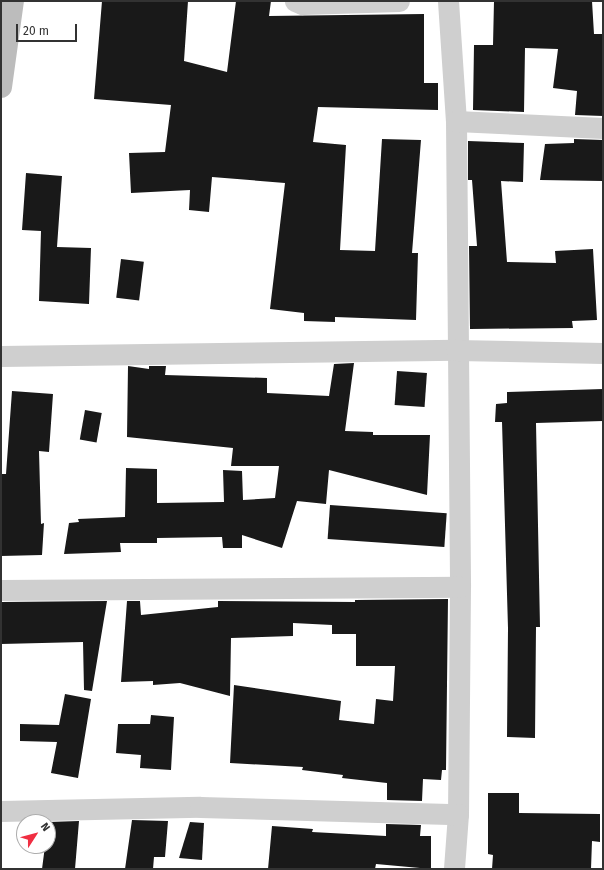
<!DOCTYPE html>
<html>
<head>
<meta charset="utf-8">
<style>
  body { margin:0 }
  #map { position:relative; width:604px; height:870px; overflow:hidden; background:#fff; font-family:"Fira Sans",sans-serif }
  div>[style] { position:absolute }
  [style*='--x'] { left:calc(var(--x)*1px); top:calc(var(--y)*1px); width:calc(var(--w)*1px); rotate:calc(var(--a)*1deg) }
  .building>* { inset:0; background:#191919; transform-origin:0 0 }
  .street>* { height:21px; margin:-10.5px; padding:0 10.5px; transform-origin:10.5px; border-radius:10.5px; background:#cfcfcf }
  .secondary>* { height:22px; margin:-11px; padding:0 11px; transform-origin:11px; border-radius:11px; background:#bcbcbc }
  span { translate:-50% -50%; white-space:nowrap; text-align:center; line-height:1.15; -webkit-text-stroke:4px #fff; paint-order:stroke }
  .frame { position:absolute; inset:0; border:2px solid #323232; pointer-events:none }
  .north { position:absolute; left:16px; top:814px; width:40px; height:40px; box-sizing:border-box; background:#fff; border:1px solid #adadad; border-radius:50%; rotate:54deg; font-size:11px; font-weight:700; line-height:16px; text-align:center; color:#323232 }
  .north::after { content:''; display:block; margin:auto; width:14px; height:18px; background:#f02e42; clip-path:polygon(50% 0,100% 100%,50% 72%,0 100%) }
  .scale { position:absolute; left:16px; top:24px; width:61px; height:18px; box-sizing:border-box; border:2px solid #323232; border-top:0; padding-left:5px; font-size:12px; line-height:14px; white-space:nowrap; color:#323232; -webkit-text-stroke:3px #fff; paint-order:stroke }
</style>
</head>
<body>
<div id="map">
  <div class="building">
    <i style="clip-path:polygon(102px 1px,188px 1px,184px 61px,227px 72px,236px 1px,271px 1px,269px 16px,424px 14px,424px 83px,438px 83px,438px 110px,318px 107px,313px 142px,346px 145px,340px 250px,375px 251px,382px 139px,421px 140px,412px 253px,418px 253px,416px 320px,335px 317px,335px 322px,304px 321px,304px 313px,270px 309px,285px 183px,212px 177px,209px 212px,189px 210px,190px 190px,131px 193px,129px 153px,165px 152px,171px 105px,94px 99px)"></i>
    <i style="clip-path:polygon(494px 1px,592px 1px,594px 34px,603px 34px,603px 116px,575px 115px,577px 91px,553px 88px,558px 49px,525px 48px,524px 112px,473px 110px,474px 45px,493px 45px)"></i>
    <i style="clip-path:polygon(574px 139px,603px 140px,603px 181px,540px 180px,545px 144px,574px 143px)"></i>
    <i style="clip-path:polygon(468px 141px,524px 143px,523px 182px,501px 181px,507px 262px,556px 263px,555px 251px,593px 249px,597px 320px,572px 321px,573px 328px,470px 329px,469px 246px,477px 246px,472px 180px,468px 180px)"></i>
    <i style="clip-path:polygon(26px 173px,62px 176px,57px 247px,91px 248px,89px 304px,39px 301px,41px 231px,22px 230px)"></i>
    <i style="left:121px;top:259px;width:23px;height:39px;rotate:7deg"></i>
    <i style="clip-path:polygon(354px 363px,345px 431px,373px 432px,373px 435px,430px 435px,427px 495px,329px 470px,326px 504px,297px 501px,282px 548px,242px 535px,242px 548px,223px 548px,222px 537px,157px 538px,157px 543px,120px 543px,121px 552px,64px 554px,69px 523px,79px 522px,78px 519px,125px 517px,126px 468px,157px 469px,157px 503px,224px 502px,223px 470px,242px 471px,243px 500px,275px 498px,279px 466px,231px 466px,233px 448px,127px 437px,128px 366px,149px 369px,149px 366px,166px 366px,165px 375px,267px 378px,267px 393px,329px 396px,334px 364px)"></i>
    <i style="left:397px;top:371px;width:30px;height:34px;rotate:4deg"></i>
    <i style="clip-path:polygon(603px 389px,603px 421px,536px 423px,540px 627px,536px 627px,535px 738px,507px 737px,508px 628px,502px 422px,495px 422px,496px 404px,507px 403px,507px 392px)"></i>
    <i style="clip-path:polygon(12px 391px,53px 394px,49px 452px,39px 451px,41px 524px,44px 523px,42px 555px,1px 556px,1px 474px,6px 474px)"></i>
    <i style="left:85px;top:410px;width:17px;height:30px;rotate:10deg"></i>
    <i style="left:330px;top:505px;width:117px;height:34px;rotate:4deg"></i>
    <i style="clip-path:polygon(448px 599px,446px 770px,442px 770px,441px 780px,423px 779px,422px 801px,387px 800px,387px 783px,342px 778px,343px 775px,302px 770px,303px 767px,230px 763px,234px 685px,341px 701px,339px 720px,374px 724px,376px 699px,393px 701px,395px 666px,356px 666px,356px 634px,332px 634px,332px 625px,293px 623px,293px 636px,231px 638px,230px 696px,180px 683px,153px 685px,153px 681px,121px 682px,127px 601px,140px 601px,141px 615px,218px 607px,218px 601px,355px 602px,355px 600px)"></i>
    <i style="clip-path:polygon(107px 601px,92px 691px,84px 690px,83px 642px,1px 644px,1px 602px)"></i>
    <i style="clip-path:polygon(65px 694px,91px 699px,78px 778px,51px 773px,57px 742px,20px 741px,20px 724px,59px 725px)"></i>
    <i style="clip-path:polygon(151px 715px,174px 717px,171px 770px,140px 768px,141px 755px,116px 753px,118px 724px,150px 724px)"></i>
    <i style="clip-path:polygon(488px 793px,519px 793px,519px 813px,600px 814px,600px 842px,592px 841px,591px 869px,492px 869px,493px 855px,488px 854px)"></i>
    <i style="clip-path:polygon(132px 820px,168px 821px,165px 857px,154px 857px,153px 869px,125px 869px)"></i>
    <i style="clip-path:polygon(79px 821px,75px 869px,42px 869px,45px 846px,48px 846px,48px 822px)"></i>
    <i style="clip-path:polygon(190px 822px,204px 823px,202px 860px,179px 858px)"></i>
    <i style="clip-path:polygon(386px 824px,421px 825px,420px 836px,431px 836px,431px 869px,376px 864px,375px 869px,268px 869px,272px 826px,313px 829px,312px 832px,386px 836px)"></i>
  </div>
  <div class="street">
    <i style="--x:295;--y:1;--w:8;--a:23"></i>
    <i style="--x:302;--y:4;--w:97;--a:-1.8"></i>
    <i style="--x:448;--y:1;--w:120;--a:86.2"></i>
    <i style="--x:456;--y:121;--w:466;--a:89.5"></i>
    <i style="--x:460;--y:587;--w:227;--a:90.5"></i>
    <i style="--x:458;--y:814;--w:55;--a:94.2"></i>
    <i style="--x:456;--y:121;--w:147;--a:2.7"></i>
    <i style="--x:1;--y:356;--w:455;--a:-0.8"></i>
    <i style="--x:456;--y:350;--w:147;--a:1.2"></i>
    <i style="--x:1;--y:590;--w:459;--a:-0.4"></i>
    <i style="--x:1;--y:811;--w:199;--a:-1.2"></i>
    <i style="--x:200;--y:807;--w:258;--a:1.6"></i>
  </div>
  <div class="secondary">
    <i style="--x:1;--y:87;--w:87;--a:-82.1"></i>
  </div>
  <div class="frame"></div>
  <div class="north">N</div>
  <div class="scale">20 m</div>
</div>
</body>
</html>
